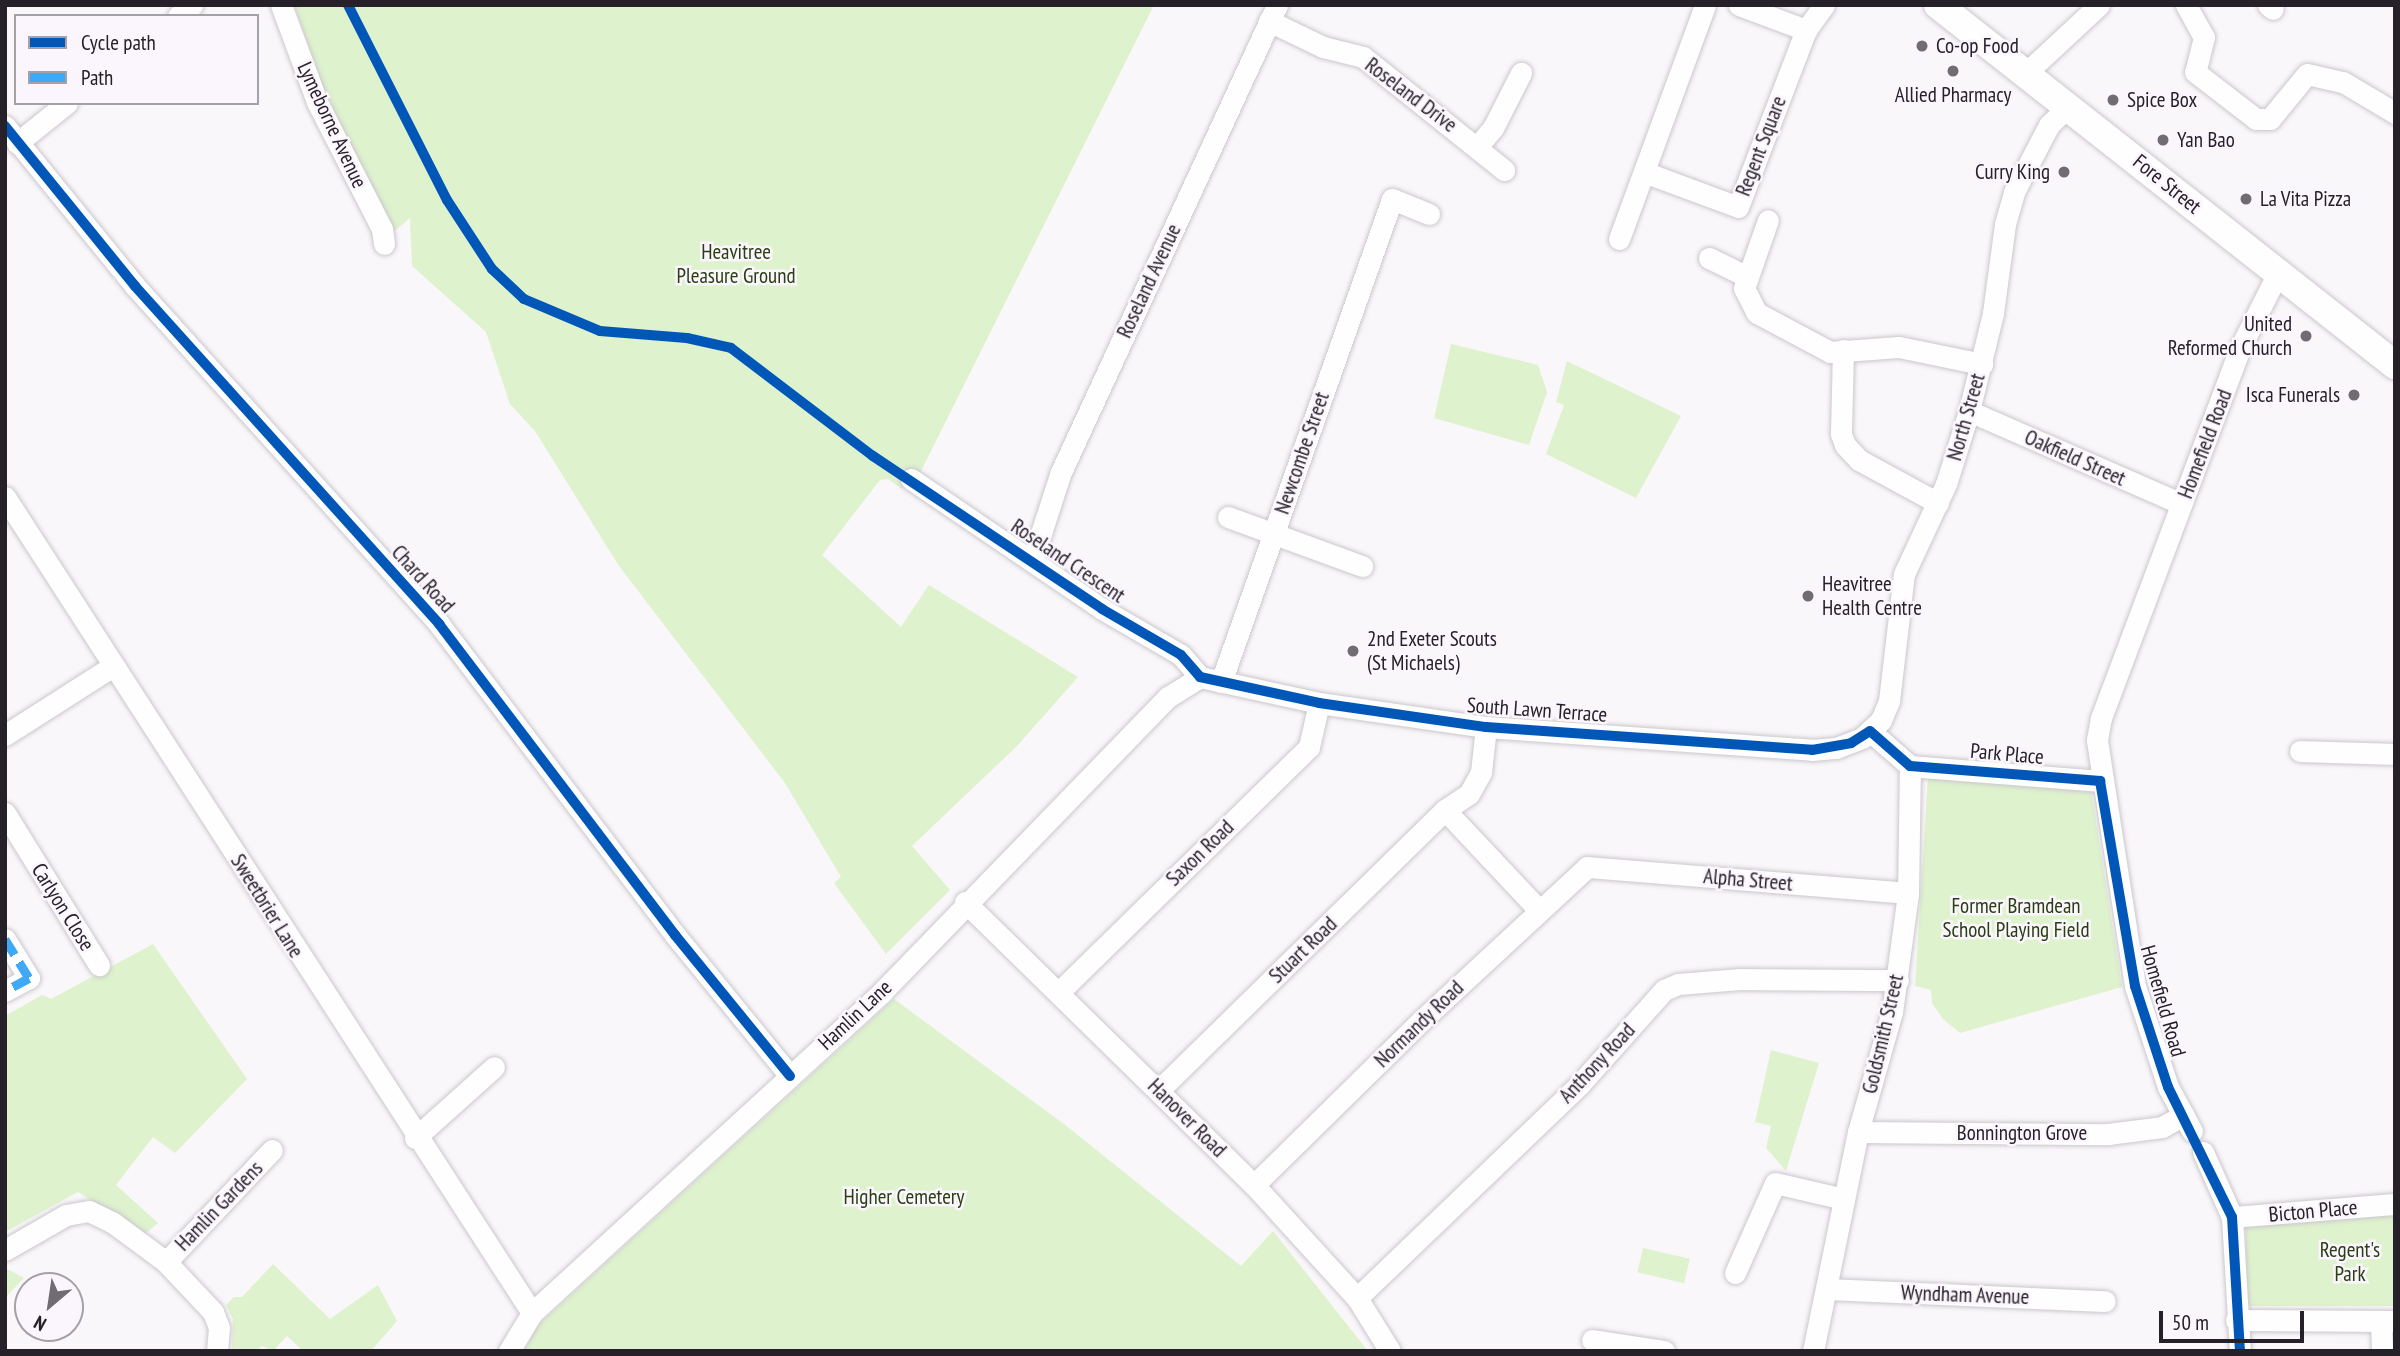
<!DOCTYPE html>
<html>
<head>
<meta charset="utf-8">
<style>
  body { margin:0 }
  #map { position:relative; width:2400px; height:1356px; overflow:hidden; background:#faf7fb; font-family:"PT Sans Narrow",sans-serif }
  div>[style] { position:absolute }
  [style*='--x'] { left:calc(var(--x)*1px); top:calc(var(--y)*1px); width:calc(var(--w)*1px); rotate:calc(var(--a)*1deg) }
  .green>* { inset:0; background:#def2ce; transform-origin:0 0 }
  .roads { filter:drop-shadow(0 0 2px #cbc7cc) drop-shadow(0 0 2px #cbc7cc) }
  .minor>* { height:21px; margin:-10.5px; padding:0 10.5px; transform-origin:10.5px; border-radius:10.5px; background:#fefefe }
  .major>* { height:28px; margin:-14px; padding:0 14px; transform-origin:14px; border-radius:14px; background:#fefefe }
  .quiet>* { height:9px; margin-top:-4.5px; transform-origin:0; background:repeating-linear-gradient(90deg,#3fa9f5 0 18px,transparent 0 27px) }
  .cycleway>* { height:10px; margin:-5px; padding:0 5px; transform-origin:5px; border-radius:5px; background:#0057b8 }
  .dots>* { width:19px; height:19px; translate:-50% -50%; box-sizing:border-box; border:4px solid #fbf5fd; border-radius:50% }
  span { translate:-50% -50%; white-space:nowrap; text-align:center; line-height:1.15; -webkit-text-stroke:5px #fbf5fd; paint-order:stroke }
  .poi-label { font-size:21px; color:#262128 }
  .left { translate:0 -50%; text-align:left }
  .right { translate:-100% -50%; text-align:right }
  .street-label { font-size:21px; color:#262128 }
  .park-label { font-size:21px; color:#283f10 }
  .frame { position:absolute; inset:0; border:7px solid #262128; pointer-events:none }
  .legend { position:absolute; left:14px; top:14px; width:245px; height:91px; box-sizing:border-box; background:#fbf5fd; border:2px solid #a6a0a8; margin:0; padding:9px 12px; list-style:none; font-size:21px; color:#262128 }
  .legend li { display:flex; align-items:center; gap:14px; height:35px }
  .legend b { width:35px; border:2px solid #a6a0a8 }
  .north { position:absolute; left:14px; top:1272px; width:70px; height:70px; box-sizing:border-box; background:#fbf5fd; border:2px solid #a6a0a8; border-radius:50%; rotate:209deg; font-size:19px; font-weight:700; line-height:28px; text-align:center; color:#262128 }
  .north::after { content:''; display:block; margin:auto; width:24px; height:32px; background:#706c72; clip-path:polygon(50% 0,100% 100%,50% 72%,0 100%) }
  .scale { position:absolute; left:2159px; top:1311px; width:145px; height:32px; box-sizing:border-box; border:4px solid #262128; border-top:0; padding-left:9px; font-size:21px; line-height:24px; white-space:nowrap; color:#262128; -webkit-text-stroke:5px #fbf5fd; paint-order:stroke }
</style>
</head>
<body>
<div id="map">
  <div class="green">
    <i style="clip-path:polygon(294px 5px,1154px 5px,919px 475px,902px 489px,888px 479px,880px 480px,822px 555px,901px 627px,929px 585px,1078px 677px,1017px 746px,912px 846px,950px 890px,886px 954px,834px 883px,841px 877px,785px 783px,619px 566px,535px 431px,510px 404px,486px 332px,412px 266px,410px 218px,391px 234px,322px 84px)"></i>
    <i style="clip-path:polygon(1451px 344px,1538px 365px,1547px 392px,1529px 445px,1434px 418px)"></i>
    <i style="clip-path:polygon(1567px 361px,1681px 416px,1636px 498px,1546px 454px,1564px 405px,1556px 402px)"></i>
    <i style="clip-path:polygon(1928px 776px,2091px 789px,2122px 987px,1960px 1033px,1943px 1019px,1932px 1003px,1931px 990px,1915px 986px)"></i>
    <i style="clip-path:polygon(153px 944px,247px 1079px,175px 1153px,153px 1137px,116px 1185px,158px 1223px,145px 1234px,78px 1192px,5px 1232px,5px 1016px,42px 995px,51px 999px)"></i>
    <i style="clip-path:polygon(894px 999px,1064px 1124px,1241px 1266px,1273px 1231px,1368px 1351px,524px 1351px,537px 1326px)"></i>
    <i style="clip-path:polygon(1771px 1050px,1819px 1063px,1786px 1171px,1766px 1148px,1771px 1126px,1755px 1122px)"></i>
    <i style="left:2395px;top:1216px;width:90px;height:149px;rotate:90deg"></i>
    <i style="left:1643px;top:1248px;width:48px;height:25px;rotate:13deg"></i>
    <i style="clip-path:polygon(273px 1264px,330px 1319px,378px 1285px,397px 1321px,371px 1351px,303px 1351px,287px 1336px,273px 1351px,262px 1346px,257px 1351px,232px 1351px,233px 1319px,226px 1305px,234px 1297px,242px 1297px)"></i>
    <i style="clip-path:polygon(5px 1268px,24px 1278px,5px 1298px)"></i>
  </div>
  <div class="roads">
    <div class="minor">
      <i style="--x:281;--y:5;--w:103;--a:69.6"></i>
      <i style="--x:317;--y:102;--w:143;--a:62.9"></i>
      <i style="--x:382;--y:229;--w:15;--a:82"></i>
      <i style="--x:1739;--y:5;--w:72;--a:20.5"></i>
      <i style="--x:2186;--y:5;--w:37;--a:61"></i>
      <i style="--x:2204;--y:37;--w:36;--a:104"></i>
      <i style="--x:2195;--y:72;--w:77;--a:37.6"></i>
      <i style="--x:2256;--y:119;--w:14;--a:0"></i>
      <i style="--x:2270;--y:119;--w:58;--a:-50.6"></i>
      <i style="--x:2307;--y:74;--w:37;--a:13"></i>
      <i style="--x:2343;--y:82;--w:61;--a:30.8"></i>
      <i style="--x:2268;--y:5;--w:6;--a:39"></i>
      <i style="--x:178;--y:16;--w:18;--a:-38"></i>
      <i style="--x:1269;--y:21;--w:60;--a:25.7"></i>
      <i style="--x:1323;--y:47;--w:41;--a:14"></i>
      <i style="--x:1363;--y:57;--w:181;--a:38.7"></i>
      <i style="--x:2027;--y:72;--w:98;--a:-42.9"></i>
      <i style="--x:5;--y:126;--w:206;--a:50.9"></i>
      <i style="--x:135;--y:286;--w:455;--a:48"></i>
      <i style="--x:439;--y:624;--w:390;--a:52.8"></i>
      <i style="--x:675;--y:935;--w:182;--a:50.8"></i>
      <i style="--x:17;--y:143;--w:64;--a:-38.7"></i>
      <i style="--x:1477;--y:147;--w:25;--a:-50"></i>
      <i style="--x:1493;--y:128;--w:62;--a:-63"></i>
      <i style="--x:1644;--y:172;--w:100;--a:20.4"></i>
      <i style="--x:1738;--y:207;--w:190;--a:-69"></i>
      <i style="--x:1806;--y:30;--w:31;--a:-54"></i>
      <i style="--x:1619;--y:239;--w:249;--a:-69.8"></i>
      <i style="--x:1709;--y:258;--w:43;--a:26"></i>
      <i style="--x:1748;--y:277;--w:12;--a:110"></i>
      <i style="--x:1744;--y:288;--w:28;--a:63"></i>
      <i style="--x:1757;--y:313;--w:83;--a:28.1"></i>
      <i style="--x:1830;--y:352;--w:69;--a:-4.1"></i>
      <i style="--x:1899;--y:347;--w:85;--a:11.6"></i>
      <i style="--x:1748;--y:277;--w:60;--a:-70.7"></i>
      <i style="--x:1843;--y:350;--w:84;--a:91.4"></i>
      <i style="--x:1841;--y:434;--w:12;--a:70"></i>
      <i style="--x:1845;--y:445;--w:21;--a:47"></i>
      <i style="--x:1859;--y:460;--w:90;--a:28.6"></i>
      <i style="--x:1969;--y:411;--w:232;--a:23.6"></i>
      <i style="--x:911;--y:479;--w:231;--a:34.2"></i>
      <i style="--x:1102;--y:609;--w:91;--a:30.2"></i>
      <i style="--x:1181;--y:655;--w:29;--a:49"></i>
      <i style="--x:5;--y:497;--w:971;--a:57.14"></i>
      <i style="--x:1228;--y:517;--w:143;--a:20.1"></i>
      <i style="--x:1032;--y:561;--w:94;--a:-72"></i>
      <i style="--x:1061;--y:472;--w:515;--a:-65.18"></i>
      <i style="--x:1200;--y:677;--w:122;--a:12.3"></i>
      <i style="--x:1319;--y:703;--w:169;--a:8.2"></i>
      <i style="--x:1486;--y:727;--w:327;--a:4"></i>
      <i style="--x:1812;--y:750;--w:24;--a:-5"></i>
      <i style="--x:1836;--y:748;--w:28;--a:-21"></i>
      <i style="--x:1862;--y:738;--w:26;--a:-43"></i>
      <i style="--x:1881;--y:720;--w:21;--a:-67"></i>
      <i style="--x:1889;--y:701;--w:128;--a:-83.3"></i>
      <i style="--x:1904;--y:574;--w:99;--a:-65"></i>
      <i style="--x:1946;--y:484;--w:77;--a:-72.5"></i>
      <i style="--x:1969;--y:411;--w:101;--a:-76.2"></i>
      <i style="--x:1993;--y:313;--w:90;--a:-82.3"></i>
      <i style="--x:2005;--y:224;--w:33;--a:-74"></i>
      <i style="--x:2014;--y:192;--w:76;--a:-62.4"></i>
      <i style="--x:2049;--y:125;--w:28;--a:-44"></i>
      <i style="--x:1221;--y:682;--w:512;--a:-70.5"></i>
      <i style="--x:1392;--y:199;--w:40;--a:22"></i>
      <i style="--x:5;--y:735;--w:128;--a:-32.6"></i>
      <i style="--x:2300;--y:751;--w:95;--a:1.8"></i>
      <i style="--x:1910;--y:766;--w:191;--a:4.5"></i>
      <i style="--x:1445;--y:810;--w:136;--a:46.8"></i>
      <i style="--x:5;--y:813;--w:179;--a:58.3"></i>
      <i style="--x:965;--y:902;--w:404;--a:44.4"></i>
      <i style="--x:1254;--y:1185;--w:153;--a:47.7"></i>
      <i style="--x:1357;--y:1298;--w:62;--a:58.1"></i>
      <i style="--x:5;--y:939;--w:46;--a:58.4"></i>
      <i style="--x:29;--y:978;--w:27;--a:152"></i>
      <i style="--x:1059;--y:992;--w:350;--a:-44.4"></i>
      <i style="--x:1309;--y:747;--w:45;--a:-77.2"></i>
      <i style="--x:1160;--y:1089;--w:399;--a:-44.4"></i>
      <i style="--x:1445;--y:810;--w:29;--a:-34"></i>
      <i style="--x:1469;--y:794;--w:25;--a:-61"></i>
      <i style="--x:1481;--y:772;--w:45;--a:-83.7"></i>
      <i style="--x:2192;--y:1131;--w:50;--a:-118.6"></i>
      <i style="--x:2168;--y:1087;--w:106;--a:-108.1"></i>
      <i style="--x:2135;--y:986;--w:249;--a:-98.8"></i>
      <i style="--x:2097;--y:740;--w:22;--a:-80"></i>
      <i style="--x:2101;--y:718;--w:397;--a:-69.4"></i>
      <i style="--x:2241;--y:346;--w:82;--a:-63.1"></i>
      <i style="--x:1858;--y:1132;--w:250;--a:0.5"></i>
      <i style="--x:2108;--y:1134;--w:54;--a:-7.4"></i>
      <i style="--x:2162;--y:1127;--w:25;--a:-29"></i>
      <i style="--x:415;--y:1138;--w:106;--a:-41.9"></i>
      <i style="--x:2203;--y:1152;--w:71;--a:66"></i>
      <i style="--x:2232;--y:1217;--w:134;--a:86.6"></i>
      <i style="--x:1254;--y:1185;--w:235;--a:-44.5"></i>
      <i style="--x:1422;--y:1020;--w:225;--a:-42.8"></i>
      <i style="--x:1587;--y:867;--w:322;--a:4.6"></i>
      <i style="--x:2232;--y:1217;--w:164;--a:-4.6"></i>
      <i style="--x:5;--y:1250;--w:70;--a:-29.8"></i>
      <i style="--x:66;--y:1215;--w:23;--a:-10"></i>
      <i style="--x:89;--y:1211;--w:25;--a:26"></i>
      <i style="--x:112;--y:1222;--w:67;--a:36.5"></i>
      <i style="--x:166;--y:1262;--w:69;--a:46.8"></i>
      <i style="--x:213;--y:1312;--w:17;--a:69"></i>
      <i style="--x:219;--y:1328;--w:23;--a:95"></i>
      <i style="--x:166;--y:1262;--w:154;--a:-46.6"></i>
      <i style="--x:1735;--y:1273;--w:98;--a:-66"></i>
      <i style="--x:1775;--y:1183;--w:71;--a:13.1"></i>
      <i style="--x:1826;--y:1289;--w:279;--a:2.5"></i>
      <i style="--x:1357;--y:1298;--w:309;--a:-43.8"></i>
      <i style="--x:1580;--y:1084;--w:126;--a:-48.2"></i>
      <i style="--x:1664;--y:990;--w:15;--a:-23"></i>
      <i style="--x:1678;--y:984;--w:62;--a:-4.6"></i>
      <i style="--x:1740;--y:979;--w:158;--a:0.4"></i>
      <i style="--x:2236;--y:1320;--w:159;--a:0.4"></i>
      <i style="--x:2381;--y:1321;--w:30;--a:88"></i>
      <i style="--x:1592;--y:1340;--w:73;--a:8.7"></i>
      <i style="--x:509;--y:1351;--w:44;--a:-58.8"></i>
      <i style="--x:532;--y:1313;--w:475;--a:-42.5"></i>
      <i style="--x:882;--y:992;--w:411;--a:-45.9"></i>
      <i style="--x:1168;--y:697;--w:38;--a:-32"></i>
      <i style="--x:1813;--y:1351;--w:224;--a:-78.4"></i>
      <i style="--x:1858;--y:1132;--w:125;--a:-74.2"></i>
      <i style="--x:1892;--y:1012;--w:120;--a:-82.3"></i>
      <i style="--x:1908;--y:893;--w:127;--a:-89.1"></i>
      <i style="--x:1910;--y:766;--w:53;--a:-138.8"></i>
    </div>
    <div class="major">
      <i style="--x:1938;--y:5;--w:582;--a:38.23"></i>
    </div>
  </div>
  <div class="quiet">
    <i style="--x:5;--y:939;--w:46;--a:58.4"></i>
    <i style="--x:29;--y:978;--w:27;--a:152"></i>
  </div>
  <div class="cycleway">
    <i style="--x:348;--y:5;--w:219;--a:63.1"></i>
    <i style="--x:447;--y:200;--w:82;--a:56.9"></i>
    <i style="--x:492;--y:269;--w:44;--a:43.2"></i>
    <i style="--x:524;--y:299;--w:82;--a:22.8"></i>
    <i style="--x:600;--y:331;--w:87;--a:4.6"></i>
    <i style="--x:687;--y:338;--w:45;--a:12.8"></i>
    <i style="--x:731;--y:348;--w:178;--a:37.3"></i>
    <i style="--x:873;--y:456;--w:275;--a:33.7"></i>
    <i style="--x:1102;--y:609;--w:91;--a:30.2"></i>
    <i style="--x:1181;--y:655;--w:29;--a:49"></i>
    <i style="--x:1200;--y:677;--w:122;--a:12.3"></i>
    <i style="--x:1319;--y:703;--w:169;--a:8.2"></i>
    <i style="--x:1486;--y:727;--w:327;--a:4"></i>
    <i style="--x:1812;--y:750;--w:40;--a:-10"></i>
    <i style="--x:1851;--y:743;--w:22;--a:-32"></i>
    <i style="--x:1870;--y:731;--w:53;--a:41.2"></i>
    <i style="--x:1910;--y:766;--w:191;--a:4.5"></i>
    <i style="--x:2100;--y:781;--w:208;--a:80.3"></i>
    <i style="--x:2135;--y:986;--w:106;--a:71.9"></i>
    <i style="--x:2168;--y:1087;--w:145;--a:63.8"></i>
    <i style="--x:2232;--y:1217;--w:134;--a:86.6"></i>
    <i style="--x:5;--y:126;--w:206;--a:50.9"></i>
    <i style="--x:135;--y:286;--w:455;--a:48"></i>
    <i style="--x:439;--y:624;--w:390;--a:52.8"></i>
    <i style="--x:675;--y:935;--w:182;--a:50.8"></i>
  </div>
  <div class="dots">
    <i style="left:1922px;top:46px;background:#706c72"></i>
    <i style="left:1953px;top:71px;background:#706c72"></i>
    <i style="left:2113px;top:100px;background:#706c72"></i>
    <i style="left:2163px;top:140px;background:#706c72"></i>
    <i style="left:2064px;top:172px;background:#706c72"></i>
    <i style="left:2246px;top:199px;background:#706c72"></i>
    <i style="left:2306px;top:336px;background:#706c72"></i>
    <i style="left:2354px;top:395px;background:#706c72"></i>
    <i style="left:1808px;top:596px;background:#706c72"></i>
    <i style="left:1353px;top:651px;background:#706c72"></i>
  </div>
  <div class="poi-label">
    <span class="left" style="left:1936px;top:46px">Co-op Food</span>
    <span style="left:1953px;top:95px">Allied Pharmacy</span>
    <span class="left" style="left:2127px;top:100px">Spice Box</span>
    <span class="left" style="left:2177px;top:140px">Yan Bao</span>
    <span class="right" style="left:2050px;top:172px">Curry King</span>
    <span class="left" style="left:2260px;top:199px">La Vita Pizza</span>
    <span class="right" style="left:2292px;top:336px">United<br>Reformed Church</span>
    <span class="right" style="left:2340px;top:395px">Isca Funerals</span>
    <span class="left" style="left:1822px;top:596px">Heavitree<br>Health Centre</span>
    <span class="left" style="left:1367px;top:651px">2nd Exeter Scouts<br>(St Michaels)</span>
  </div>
  <div class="street-label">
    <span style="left:1411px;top:95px;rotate:37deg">Roseland Drive</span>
    <span style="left:332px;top:125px;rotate:65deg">Lymeborne Avenue</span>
    <span style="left:1761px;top:146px;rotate:-69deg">Regent Square</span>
    <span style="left:2167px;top:184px;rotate:39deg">Fore Street</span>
    <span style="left:1149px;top:281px;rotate:-65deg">Roseland Avenue</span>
    <span style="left:1966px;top:417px;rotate:-74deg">North Street</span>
    <span style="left:2205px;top:444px;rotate:-69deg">Homefield Road</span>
    <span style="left:1302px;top:453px;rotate:-71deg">Newcombe Street</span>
    <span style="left:2075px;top:458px;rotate:24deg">Oakfield Street</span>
    <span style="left:1068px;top:561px;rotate:34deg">Roseland Crescent</span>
    <span style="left:423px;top:579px;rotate:48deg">Chard Road</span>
    <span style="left:1537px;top:710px;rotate:4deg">South Lawn Terrace</span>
    <span style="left:2007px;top:754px;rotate:5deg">Park Place</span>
    <span style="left:1200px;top:853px;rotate:-44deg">Saxon Road</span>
    <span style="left:1748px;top:880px;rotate:5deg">Alpha Street</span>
    <span style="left:267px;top:906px;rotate:58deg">Sweetbrier Lane</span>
    <span style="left:63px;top:907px;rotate:58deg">Carlyon Close</span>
    <span style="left:1303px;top:950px;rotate:-44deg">Stuart Road</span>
    <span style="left:2163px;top:1001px;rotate:74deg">Homefield Road</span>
    <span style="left:855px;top:1015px;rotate:-43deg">Hamlin Lane</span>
    <span style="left:1419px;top:1024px;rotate:-44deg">Normandy Road</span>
    <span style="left:1883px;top:1034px;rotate:-77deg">Goldsmith Street</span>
    <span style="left:1597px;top:1063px;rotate:-47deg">Anthony Road</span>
    <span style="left:1187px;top:1118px;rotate:45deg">Hanover Road</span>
    <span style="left:2022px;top:1133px">Bonnington Grove</span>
    <span style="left:219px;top:1206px;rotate:-46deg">Hamlin Gardens</span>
    <span style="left:2313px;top:1211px;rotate:-5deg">Bicton Place</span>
    <span style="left:1965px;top:1295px;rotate:2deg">Wyndham Avenue</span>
  </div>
  <div class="park-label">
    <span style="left:736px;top:264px">Heavitree<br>Pleasure Ground</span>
    <span style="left:2016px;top:918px">Former Bramdean<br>School Playing Field</span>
    <span style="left:904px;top:1197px">Higher Cemetery</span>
    <span style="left:2350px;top:1262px">Regent's<br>Park</span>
  </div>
  <div class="frame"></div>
  <ul class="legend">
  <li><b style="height:9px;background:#0057b8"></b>Cycle path</li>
  <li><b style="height:9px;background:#3fa9f5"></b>Path</li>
  </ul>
  <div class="north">N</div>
  <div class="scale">50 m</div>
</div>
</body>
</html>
